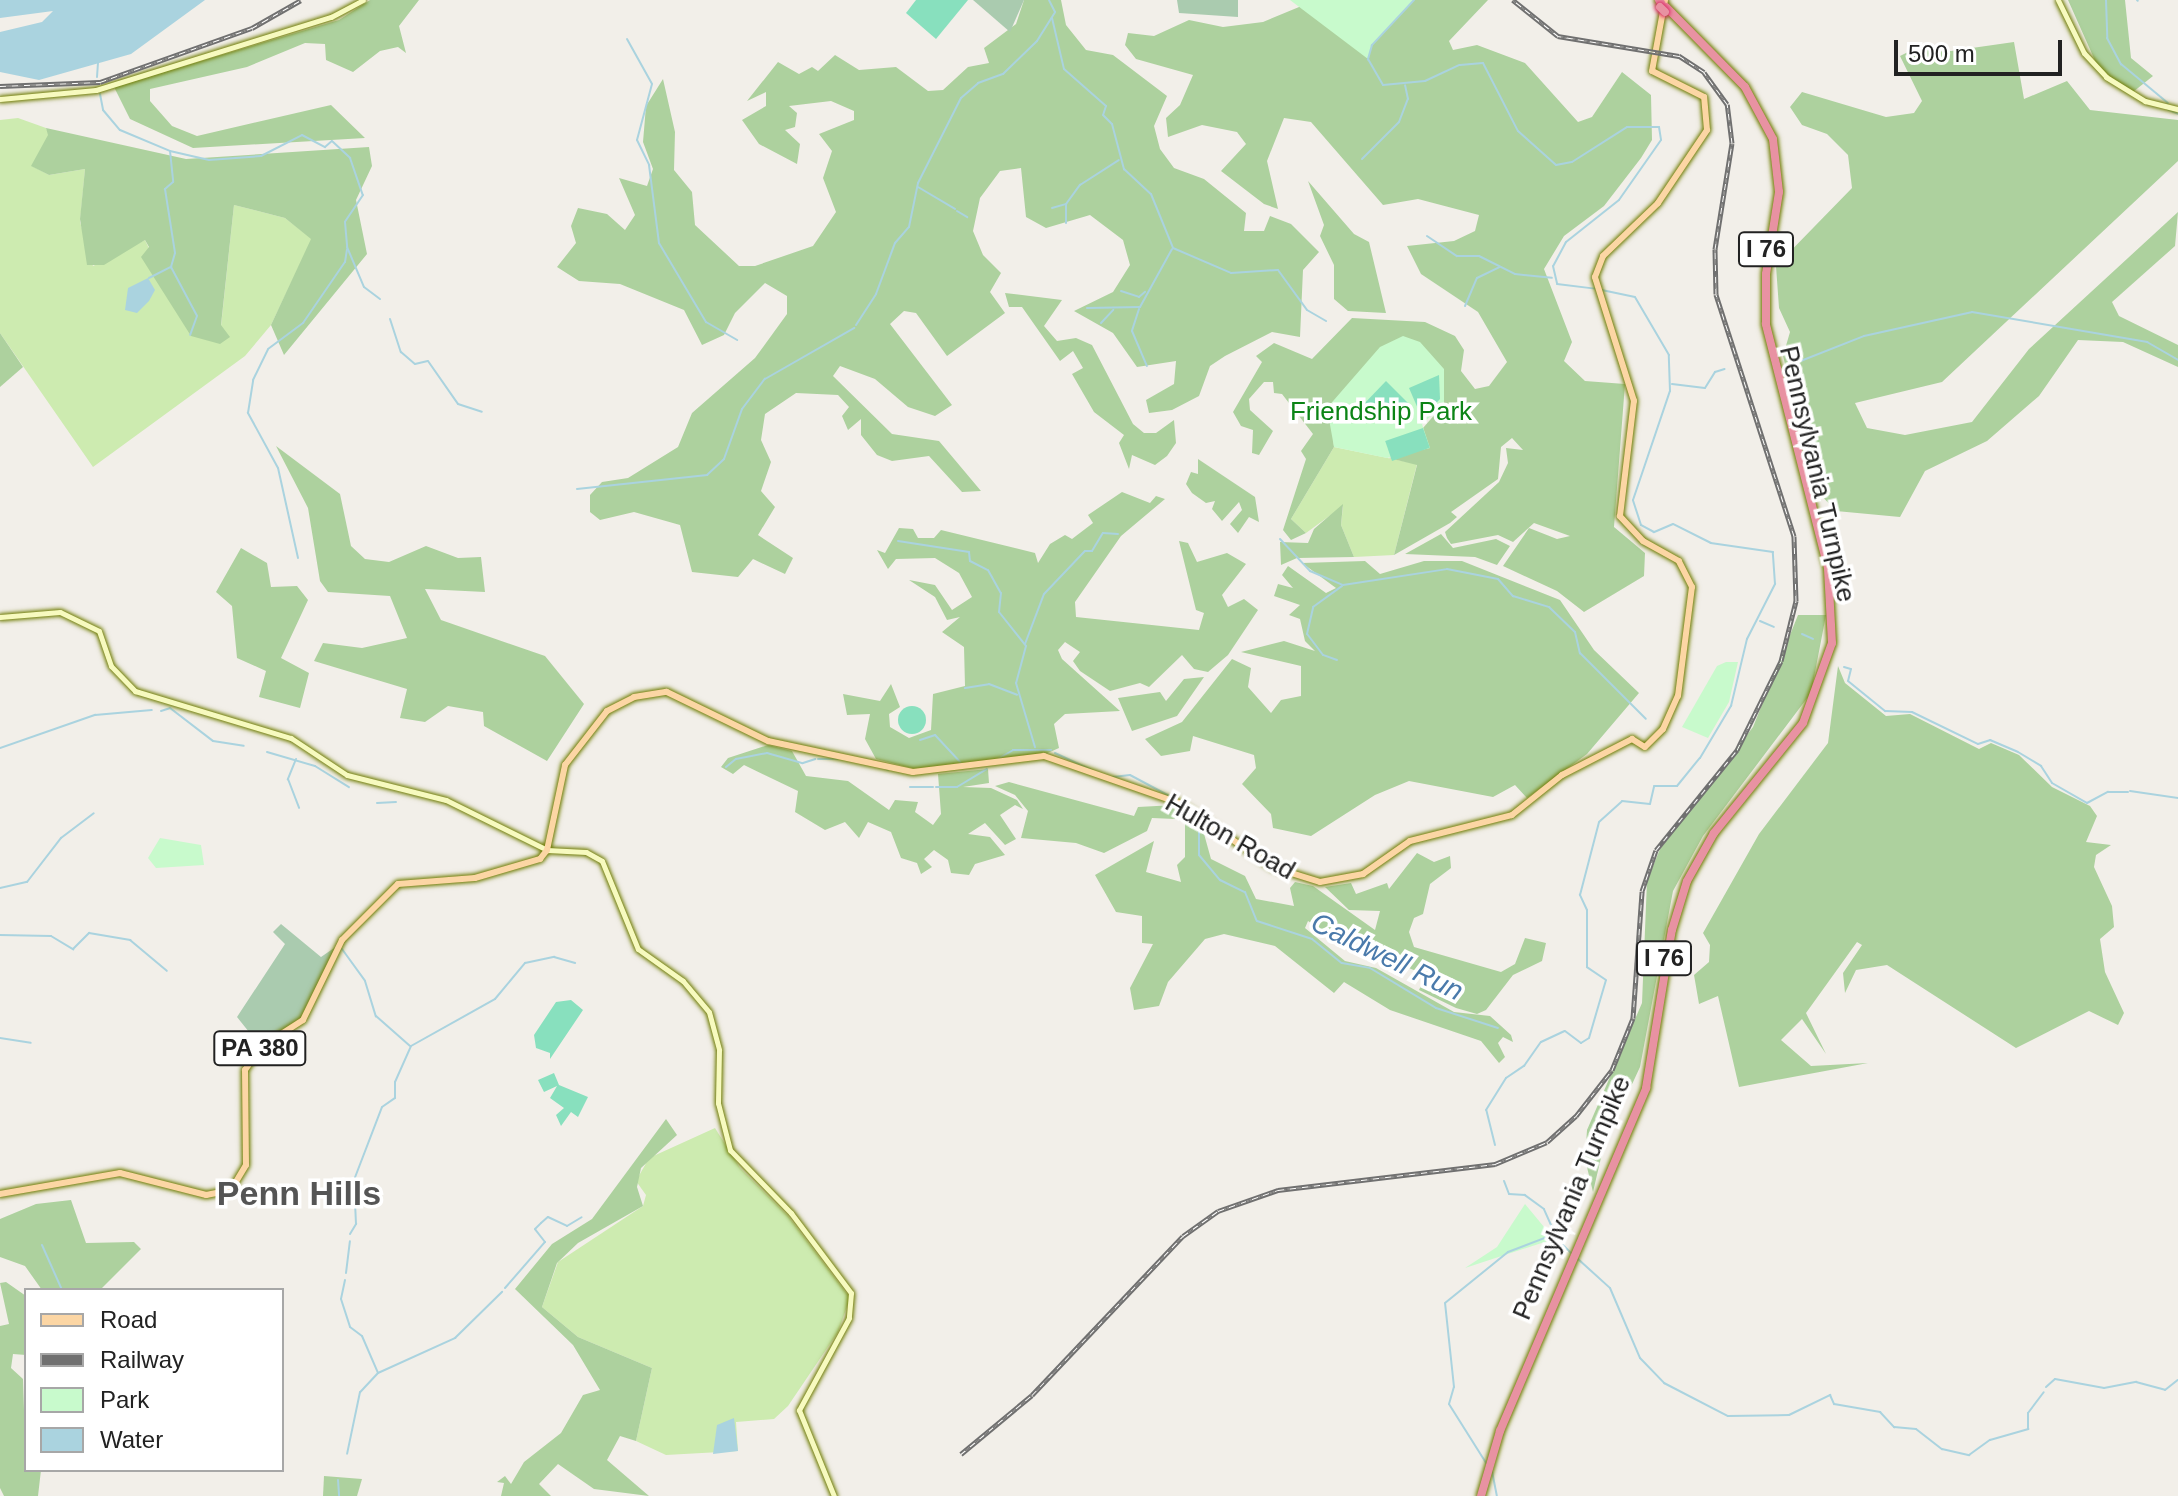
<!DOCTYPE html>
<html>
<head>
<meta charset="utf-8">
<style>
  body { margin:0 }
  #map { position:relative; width:2178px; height:1496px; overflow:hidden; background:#f2efe9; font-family:Helvetica,sans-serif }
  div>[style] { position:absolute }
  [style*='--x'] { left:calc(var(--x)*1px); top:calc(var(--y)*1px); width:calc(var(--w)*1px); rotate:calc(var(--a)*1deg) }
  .grass>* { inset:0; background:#cdebb0 }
  .forest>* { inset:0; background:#add19e }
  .cemetery>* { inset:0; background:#aacbaf }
  .park>* { inset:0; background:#c8facc }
  .pitch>* { inset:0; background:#88e0be; transform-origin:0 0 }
  .round { border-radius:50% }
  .water>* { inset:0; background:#aad3df }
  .stream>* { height:2px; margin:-1px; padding:0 1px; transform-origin:1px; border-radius:1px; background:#aad3df }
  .roads { filter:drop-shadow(0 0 2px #707d05) drop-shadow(0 0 2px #707d05) }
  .secondary>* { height:5px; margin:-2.5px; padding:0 2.5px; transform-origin:2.5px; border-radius:2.5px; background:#f7fabf }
  .primary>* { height:6px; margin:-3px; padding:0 3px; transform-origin:3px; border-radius:3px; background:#fcd6a4 }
  .highway>* { height:8px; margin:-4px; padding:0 4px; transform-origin:4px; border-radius:4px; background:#e892a2 }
  .rail>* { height:5px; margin-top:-2.5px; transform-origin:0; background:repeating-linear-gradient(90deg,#fff 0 6px,#707070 0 12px); box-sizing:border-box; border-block:2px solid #707070 }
  .bridges { filter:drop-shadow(0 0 2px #dc2a67) drop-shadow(0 0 2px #dc2a67) }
  .highway-bridge>* { height:8px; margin:-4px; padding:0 4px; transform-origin:4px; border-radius:4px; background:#e892a2 }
  span { translate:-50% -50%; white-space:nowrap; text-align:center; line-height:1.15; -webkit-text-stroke:7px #fff; paint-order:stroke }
  .shield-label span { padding:2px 6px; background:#fff; border:2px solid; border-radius:6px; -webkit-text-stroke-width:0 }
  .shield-label { font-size:24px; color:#222; font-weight:700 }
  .park-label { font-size:26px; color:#0c8416 }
  .street-label { font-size:26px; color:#222 }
  .water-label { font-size:28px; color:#4a7aab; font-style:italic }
  .district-label { font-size:34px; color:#555; font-weight:700 }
  .legend { position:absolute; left:24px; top:1288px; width:260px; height:184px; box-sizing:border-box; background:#fff; border:2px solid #a7a7a7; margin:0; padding:10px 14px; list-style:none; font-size:24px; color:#222 }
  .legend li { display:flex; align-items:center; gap:16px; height:40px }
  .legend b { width:40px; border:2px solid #a7a7a7 }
  .scale { position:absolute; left:1894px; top:40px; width:168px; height:36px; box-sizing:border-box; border:4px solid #222; border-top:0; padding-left:10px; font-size:24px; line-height:28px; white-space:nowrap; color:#222; -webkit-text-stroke:6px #fff; paint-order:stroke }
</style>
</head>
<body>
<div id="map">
  <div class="grass">
    <i style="clip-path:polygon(18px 118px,46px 128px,49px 135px,32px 166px,49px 175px,85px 169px,80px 222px,93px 266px,145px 240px,188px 329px,221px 326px,234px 205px,285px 218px,312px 239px,271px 325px,245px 356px,93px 467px,0 333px,0 120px)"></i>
    <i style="clip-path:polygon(1334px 447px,1417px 464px,1394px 555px,1354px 557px,1341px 525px,1343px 506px,1306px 533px,1291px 519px)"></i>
    <i style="clip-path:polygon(715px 1128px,740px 1168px,788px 1216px,850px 1298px,838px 1332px,788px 1406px,774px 1419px,736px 1422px,738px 1451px,666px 1455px,636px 1441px,652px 1368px,578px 1337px,542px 1307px,558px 1262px,643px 1206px,646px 1195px,636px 1181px,649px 1158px)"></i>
  </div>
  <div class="forest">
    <i style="clip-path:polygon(370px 0,419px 0,399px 26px,406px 53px,398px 47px,380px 51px,353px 72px,326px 60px,325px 44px,305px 43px,247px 67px,150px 89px,150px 101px,172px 126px,197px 136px,331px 105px,365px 138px,193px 148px,130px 119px,114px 87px,339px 20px)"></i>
    <i style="clip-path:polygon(1024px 0,1061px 0,1066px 25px,1086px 50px,1113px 55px,1167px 96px,1154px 126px,1160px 149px,1174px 168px,1204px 179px,1246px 213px,1244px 231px,1264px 231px,1270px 216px,1291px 224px,1319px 252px,1303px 270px,1300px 337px,1272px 332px,1225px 356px,1210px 366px,1199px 396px,1172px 410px,1149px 413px,1146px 400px,1174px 384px,1176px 361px,1137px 367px,1113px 333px,1074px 311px,1113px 292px,1130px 265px,1123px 240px,1090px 215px,1046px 228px,1026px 217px,1021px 168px,1000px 171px,980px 198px,973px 231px,983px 255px,1001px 273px,990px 292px,1005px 313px,947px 356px,916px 313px,904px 311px,890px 324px,952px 405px,935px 416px,908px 407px,875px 379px,840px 366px,833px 376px,892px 434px,939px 441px,981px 491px,962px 492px,929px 456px,892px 461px,877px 455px,861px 435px,861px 419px,848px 430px,842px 416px,849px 407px,838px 395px,796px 393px,765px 414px,761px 440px,771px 462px,761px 491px,775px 507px,758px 535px,793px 558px,785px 574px,753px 559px,738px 577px,692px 572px,680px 525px,634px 512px,600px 520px,590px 512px,590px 495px,602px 482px,628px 478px,678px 447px,692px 413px,755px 358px,787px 314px,787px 296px,765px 283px,735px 313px,724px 335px,702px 345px,684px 310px,620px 284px,579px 281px,557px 267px,576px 243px,571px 226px,578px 208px,607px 214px,625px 230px,635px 215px,619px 178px,647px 186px,653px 169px,643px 142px,646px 106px,663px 79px,675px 132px,674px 170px,692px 192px,695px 225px,739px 266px,755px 266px,813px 246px,836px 212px,823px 178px,832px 151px,819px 134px,854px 120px,854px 111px,831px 101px,789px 106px,797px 113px,795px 127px,785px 130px,800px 144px,797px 164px,759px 144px,742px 120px,766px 106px,766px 92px,747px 101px,778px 62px,799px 74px,812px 67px,818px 71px,835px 55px,859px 70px,896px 67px,928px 91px,943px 90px,968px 67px,989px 63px,984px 48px,1016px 24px)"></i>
    <i style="clip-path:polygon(1316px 0,1488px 0,1449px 41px,1453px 50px,1477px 45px,1525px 63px,1578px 122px,1592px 117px,1622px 72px,1651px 95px,1652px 140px,1641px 158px,1604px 206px,1564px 236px,1544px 269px,1572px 342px,1564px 361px,1585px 381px,1625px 384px,1614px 527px,1645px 553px,1644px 576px,1584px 612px,1557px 591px,1503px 566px,1529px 528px,1557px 539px,1570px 536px,1534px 523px,1513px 542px,1498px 535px,1451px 544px,1447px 538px,1445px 532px,1499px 482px,1508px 463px,1506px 448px,1523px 450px,1512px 438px,1501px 447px,1498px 479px,1451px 512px,1457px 517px,1450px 523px,1394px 555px,1417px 465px,1389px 458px,1429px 448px,1423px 428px,1444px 404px,1332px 422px,1334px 447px,1291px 519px,1306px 533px,1291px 540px,1283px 530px,1306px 459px,1301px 451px,1313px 434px,1282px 394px,1274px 393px,1273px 382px,1264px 382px,1249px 399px,1250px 410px,1273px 431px,1259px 455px,1252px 453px,1253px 430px,1241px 426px,1233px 412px,1262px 362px,1256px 356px,1274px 343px,1312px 359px,1352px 318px,1425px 322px,1455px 336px,1464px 350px,1461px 371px,1475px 389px,1489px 386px,1507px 362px,1478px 312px,1421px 274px,1407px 246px,1454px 241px,1475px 231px,1479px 215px,1418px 199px,1383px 205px,1311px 122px,1284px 118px,1267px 161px,1278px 209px,1264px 204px,1221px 171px,1246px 144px,1237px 132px,1202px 125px,1168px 137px,1166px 118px,1180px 105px,1193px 75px,1136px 59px,1125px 45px,1128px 33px,1154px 36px,1189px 20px,1223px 27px,1263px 22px)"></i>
    <i style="clip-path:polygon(2068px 0,2125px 0,2131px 58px,2153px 76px,2133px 92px,2117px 83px,2097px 65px)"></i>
    <i style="clip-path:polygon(2014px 42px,2024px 99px,2067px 81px,2090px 110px,2178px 120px,2178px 161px,1942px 382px,1855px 403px,1867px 428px,1905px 435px,1972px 422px,2029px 349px,2178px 212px,2175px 246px,2112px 302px,2119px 316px,2178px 345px,2178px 367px,2123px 342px,2078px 340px,2039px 396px,1987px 441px,1925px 471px,1900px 517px,1836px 511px,1817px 491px,1783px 356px,1790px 332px,1779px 308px,1776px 266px,1852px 188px,1848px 155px,1827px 134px,1802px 125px,1790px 107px,1802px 92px,1886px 117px,1914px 113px,1922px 101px,1900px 56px,1920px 46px,1944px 52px)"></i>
    <i style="clip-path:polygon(46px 128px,186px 159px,369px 147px,372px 166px,356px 200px,367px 254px,284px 355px,271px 325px,311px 239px,285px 218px,234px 205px,221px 325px,230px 337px,220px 344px,191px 336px,141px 257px,149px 247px,145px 240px,104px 265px,87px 265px,80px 219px,85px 169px,49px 175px,31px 166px,48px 135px)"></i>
    <i style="clip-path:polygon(1308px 181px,1354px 234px,1369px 242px,1386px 313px,1348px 311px,1334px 299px,1334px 265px,1320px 236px,1324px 225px)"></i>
    <i style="clip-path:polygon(1005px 293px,1062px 300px,1044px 326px,1057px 341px,1076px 338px,1092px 345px,1133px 424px,1144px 433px,1156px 433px,1174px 420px,1176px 443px,1167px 456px,1155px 465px,1132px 455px,1129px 469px,1119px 443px,1124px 435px,1094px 412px,1072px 374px,1083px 368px,1073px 351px,1060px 361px,1022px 307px,1009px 307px)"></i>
    <i style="clip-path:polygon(0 333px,23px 367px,0 387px)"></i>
    <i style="clip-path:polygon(276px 446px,340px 494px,351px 546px,365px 559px,389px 562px,426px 546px,458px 558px,481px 557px,485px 592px,425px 589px,441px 620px,545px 656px,584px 704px,547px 761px,484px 726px,483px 712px,448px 706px,425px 722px,400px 718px,407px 689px,314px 661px,323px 643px,362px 648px,407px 638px,390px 596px,328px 592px,320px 581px,308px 508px)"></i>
    <i style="clip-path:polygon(1198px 459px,1255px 497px,1259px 522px,1249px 517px,1238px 533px,1230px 524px,1242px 510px,1239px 502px,1222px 521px,1212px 509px,1215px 501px,1206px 503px,1192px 493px,1186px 484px,1191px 472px,1198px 474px)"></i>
    <i style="clip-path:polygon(1122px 492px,1150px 503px,1156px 496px,1165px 499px,1121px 536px,1075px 602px,1076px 617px,1199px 630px,1204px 613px,1196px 610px,1179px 541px,1188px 543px,1197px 562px,1227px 553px,1246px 564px,1222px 595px,1228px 607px,1244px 599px,1258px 610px,1228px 655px,1208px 672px,1194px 669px,1182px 655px,1149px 687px,1140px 683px,1110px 691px,1080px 671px,1073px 661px,1080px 652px,1065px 642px,1058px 650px,1062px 659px,1120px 711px,1065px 714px,1054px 724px,1059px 748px,1043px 755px,915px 769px,876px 759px,865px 739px,870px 714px,847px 715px,843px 694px,880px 701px,891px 684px,900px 707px,889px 714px,890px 727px,909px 738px,931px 730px,933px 694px,965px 686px,964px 647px,942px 632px,960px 617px,947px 620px,935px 597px,909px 580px,935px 585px,952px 610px,972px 597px,959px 573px,935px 558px,896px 559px,888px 569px,877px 550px,885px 553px,899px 528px,913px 529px,918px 538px,934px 538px,941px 530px,1035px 553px,1038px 563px,1050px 544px,1065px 535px,1072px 539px,1093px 523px,1088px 515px)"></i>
    <i style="clip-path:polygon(1343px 504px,1341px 525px,1354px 557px,1297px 558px,1281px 565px,1280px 542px,1308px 543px,1314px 529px)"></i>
    <i style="clip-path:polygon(1441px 534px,1453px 548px,1496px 539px,1510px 546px,1497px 565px,1475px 557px,1405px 554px)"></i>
    <i style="clip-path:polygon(241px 548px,267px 563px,271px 587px,297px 586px,308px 600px,281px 658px,309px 673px,300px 708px,259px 697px,266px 671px,237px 658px,232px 606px,216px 592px)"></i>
    <i style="clip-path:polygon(1365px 561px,1380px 574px,1424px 561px,1462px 561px,1560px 600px,1594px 650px,1639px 693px,1587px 754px,1527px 798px,1515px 785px,1493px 797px,1409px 781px,1375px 795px,1311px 836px,1273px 828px,1271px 814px,1242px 784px,1256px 768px,1254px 755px,1193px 736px,1190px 751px,1161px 756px,1145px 739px,1182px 722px,1232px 659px,1251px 668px,1248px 687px,1271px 713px,1281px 700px,1301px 696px,1301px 666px,1241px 652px,1284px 641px,1315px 651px,1305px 641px,1300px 619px,1289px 615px,1300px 605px,1274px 596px,1278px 584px,1293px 588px,1282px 575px,1288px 566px,1326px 593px,1336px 588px,1302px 563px)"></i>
    <i style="clip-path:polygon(1798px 615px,1826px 615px,1811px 693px,1703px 836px,1673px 891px,1640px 1067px,1604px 1145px,1593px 1192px,1585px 1159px,1587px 1130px,1642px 1003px,1647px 881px,1660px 849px,1753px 727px)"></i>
    <i style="clip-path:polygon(1838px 666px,1845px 683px,1886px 716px,1910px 714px,1979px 749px,1991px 743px,2019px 755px,2052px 787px,2090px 806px,2097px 816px,2086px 842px,2111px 845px,2096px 855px,2094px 867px,2112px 906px,2114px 927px,2100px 939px,2105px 972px,2124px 1013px,2118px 1025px,2089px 1011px,2016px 1048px,1887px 965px,1856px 970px,1845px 993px,1843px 973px,1862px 945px,1857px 942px,1806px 1013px,1826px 1054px,1802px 1019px,1781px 1040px,1811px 1066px,1868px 1063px,1739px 1087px,1718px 996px,1699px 1004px,1694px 975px,1709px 962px,1710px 945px,1703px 933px,1759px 834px,1828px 743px)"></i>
    <i style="clip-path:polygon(1204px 677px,1177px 716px,1132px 731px,1118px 698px,1160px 692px,1166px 701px,1184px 679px)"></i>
    <i style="clip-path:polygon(768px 745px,792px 751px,806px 776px,848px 781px,889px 810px,895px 800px,918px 802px,915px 812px,933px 825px,941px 814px,938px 774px,988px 769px,989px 783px,963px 787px,991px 788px,1017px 800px,1023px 809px,1015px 805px,1000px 815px,1016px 839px,1005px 845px,985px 823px,968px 834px,990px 837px,1005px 855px,975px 864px,969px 875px,951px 873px,948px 860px,934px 850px,924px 859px,932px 867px,921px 874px,917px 863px,901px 858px,891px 832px,868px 822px,859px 838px,845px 822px,825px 830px,795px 812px,798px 791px,744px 765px,733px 774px,721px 767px,728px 758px)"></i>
    <i style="clip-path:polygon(1009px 782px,1134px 816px,1138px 807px,1175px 805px,1175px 819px,1152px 818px,1147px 831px,1104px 853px,1076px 843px,1021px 838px,1028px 811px,1015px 795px,995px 786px)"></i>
    <i style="clip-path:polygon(1201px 823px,1211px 859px,1245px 876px,1256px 899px,1294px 906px,1290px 888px,1295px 882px,1313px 886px,1375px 930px,1380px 911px,1349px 910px,1325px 887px,1351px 883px,1356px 894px,1387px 883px,1389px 889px,1417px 853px,1434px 862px,1450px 856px,1451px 868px,1430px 884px,1423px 914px,1414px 918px,1409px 932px,1414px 947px,1501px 972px,1515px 964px,1525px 938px,1546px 943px,1542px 961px,1513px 975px,1486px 1010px,1477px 1014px,1456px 1008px,1419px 990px,1426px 975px,1357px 947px,1360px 937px,1349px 933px,1344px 944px,1308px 921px,1305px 928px,1345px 961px,1376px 968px,1454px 1012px,1490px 1016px,1511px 1035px,1513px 1042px,1503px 1037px,1498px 1043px,1505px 1057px,1499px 1063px,1481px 1041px,1390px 1010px,1344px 982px,1334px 993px,1275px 946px,1224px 934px,1205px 939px,1168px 982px,1159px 1006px,1134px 1010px,1130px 988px,1153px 944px,1142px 943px,1142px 916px,1116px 912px,1095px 875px,1154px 841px,1146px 872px,1181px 882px,1177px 865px,1185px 857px,1185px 824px)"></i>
    <i style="clip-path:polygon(666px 1119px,677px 1135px,641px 1168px,637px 1187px,643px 1206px,578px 1243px,557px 1263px,542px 1307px,578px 1337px,652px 1368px,636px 1441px,620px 1436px,607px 1460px,649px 1496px,594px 1489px,558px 1464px,539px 1484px,551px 1496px,501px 1496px,504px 1483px,497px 1482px,505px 1476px,511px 1484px,524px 1462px,561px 1433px,583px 1395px,600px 1390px,573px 1345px,515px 1289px,552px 1244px,592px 1219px)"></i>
    <i style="clip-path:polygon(71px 1200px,86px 1243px,134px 1242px,141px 1249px,100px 1290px,42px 1290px,25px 1266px,0 1257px,0 1219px,36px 1204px)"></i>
    <i style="clip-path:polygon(6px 1282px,26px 1296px,26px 1355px,13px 1354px,11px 1368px,23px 1379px,26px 1470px,41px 1470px,38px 1496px,4px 1496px,0 1488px,0 1326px,9px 1324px,0 1283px)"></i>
    <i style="clip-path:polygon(324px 1476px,362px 1479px,357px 1496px,323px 1496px)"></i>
  </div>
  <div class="cemetery">
    <i style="clip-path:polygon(973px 0,1024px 0,1010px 32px)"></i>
    <i style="clip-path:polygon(1177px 0,1238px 0,1238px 17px,1179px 13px)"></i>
    <i style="clip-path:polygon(281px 924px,321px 957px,337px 946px,301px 1023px,261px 1047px,237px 1017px,285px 944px,273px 932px)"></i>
  </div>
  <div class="park">
    <i style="clip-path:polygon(1290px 0,1414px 0,1372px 45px,1368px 59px)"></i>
    <i style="clip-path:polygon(1403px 336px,1420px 342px,1444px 369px,1444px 404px,1422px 424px,1430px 448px,1387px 458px,1334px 447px,1327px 408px,1380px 347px)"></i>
    <i style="clip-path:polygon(1726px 662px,1738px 662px,1729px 702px,1708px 738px,1682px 727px,1717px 666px)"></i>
    <i style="clip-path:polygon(160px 838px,201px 845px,204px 865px,156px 868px,148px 858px)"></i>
    <i style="clip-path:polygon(1525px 1204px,1554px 1239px,1465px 1268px,1497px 1247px)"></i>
  </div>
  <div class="pitch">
    <i style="clip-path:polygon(916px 0,968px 0,936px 39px,906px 13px)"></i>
    <i style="clip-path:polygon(1439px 375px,1440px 399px,1422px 418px,1409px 388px)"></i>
    <i style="clip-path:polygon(1386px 381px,1410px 405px,1392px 416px,1371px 414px,1361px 407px)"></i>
    <i style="left:1423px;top:428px;width:21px;height:40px;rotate:71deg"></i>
    <i class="round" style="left:898px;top:706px;width:28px;height:28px"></i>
    <i style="clip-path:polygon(571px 1000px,583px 1010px,550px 1059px,550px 1053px,536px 1048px,534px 1035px,556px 1002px)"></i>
    <i style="clip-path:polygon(554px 1073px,559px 1085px,588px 1097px,578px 1117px,571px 1112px,561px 1126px,556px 1115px,564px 1108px,550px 1098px,557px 1086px,544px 1092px,538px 1080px)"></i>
  </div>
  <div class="water">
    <i style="clip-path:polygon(0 0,205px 0,131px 54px,39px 80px,0 72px,0 32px,42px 22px,53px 11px,0 18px)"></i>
    <i style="clip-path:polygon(148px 278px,155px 290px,149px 301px,137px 313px,125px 310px,128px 288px)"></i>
    <i style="clip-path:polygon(734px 1418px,738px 1451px,713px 1454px,717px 1425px)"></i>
  </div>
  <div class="stream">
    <i style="--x:1414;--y:0;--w:62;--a:133"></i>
    <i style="--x:1372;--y:45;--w:15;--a:106"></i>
    <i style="--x:1368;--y:59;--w:30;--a:60"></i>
    <i style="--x:1383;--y:85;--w:42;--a:-5.4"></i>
    <i style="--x:1425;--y:81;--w:38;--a:-25"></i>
    <i style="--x:1460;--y:65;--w:23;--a:-5"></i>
    <i style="--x:1483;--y:63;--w:76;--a:62.8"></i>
    <i style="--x:1518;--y:131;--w:51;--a:41.8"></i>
    <i style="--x:1556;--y:165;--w:16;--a:-11"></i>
    <i style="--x:1572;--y:162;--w:65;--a:-32.5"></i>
    <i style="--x:1627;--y:127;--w:32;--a:0"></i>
    <i style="--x:1659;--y:127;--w:13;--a:81"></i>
    <i style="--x:1661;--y:140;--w:73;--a:125"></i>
    <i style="--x:1619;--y:200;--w:68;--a:141.6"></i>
    <i style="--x:1566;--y:242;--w:27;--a:118"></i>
    <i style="--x:1553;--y:266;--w:18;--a:77"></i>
    <i style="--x:1557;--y:284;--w:38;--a:7"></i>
    <i style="--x:2106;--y:0;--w:38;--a:88"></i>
    <i style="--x:2107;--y:38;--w:30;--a:62"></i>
    <i style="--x:2121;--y:64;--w:61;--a:39.7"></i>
    <i style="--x:2137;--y:0;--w:1;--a:45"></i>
    <i style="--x:1052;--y:18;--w:52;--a:76.8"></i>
    <i style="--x:1064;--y:69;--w:56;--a:41.4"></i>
    <i style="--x:1106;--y:106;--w:9;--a:108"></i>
    <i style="--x:1103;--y:115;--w:13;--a:45"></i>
    <i style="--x:1112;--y:124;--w:47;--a:75.1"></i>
    <i style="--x:1124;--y:169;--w:37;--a:43"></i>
    <i style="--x:1151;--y:194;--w:58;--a:67.8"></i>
    <i style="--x:1173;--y:248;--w:63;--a:23.3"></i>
    <i style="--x:1231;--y:273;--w:47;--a:-3.7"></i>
    <i style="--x:1278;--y:270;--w:49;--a:54.1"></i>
    <i style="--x:1307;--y:310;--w:22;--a:30"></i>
    <i style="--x:627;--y:39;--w:51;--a:60.9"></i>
    <i style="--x:652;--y:84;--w:58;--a:105"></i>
    <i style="--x:637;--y:140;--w:28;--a:64"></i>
    <i style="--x:649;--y:165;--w:79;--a:82.7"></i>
    <i style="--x:659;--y:243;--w:92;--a:59.3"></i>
    <i style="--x:706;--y:322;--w:36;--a:30"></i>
    <i style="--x:97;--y:77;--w:14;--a:-86"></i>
    <i style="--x:100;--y:94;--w:16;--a:79"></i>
    <i style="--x:103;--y:110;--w:26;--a:50"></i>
    <i style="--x:120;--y:130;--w:54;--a:22.8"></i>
    <i style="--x:170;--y:151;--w:31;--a:84"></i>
    <i style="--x:173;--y:182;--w:11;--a:139"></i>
    <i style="--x:165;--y:189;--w:65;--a:81.1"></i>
    <i style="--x:175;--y:253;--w:15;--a:106"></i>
    <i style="--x:171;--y:267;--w:55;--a:62"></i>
    <i style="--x:197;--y:316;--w:20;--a:110"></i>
    <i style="--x:2167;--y:109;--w:12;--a:24"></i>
    <i style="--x:170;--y:151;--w:40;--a:13"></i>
    <i style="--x:209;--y:160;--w:52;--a:-4.4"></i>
    <i style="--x:261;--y:156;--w:46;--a:-27.1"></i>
    <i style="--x:302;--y:135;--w:26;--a:28"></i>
    <i style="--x:325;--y:147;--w:9;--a:-41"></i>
    <i style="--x:332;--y:141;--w:25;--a:43"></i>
    <i style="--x:350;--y:158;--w:39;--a:71"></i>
    <i style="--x:363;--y:195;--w:32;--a:124"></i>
    <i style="--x:345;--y:222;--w:25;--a:85"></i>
    <i style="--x:347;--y:247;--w:43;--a:67"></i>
    <i style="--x:364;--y:287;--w:20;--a:37"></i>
    <i style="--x:1362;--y:159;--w:52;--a:-45"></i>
    <i style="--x:1399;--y:122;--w:25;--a:-69"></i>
    <i style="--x:1408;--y:99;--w:14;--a:-102"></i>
    <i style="--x:918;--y:187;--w:43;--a:30.7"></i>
    <i style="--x:1066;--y:204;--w:19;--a:90"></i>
    <i style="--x:1052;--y:208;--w:15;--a:-16"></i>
    <i style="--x:1066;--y:204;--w:24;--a:-54"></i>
    <i style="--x:1080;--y:185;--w:46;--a:-32.7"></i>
    <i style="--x:957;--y:211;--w:12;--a:31"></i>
    <i style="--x:1427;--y:236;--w:36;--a:34"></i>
    <i style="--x:1457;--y:256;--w:22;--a:0"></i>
    <i style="--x:1479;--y:256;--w:40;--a:26.6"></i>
    <i style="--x:1515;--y:274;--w:37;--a:6"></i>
    <i style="--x:149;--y:278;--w:25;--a:-27"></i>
    <i style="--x:1121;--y:291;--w:19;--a:18"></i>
    <i style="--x:1139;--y:297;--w:8;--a:-40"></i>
    <i style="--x:1465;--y:306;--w:30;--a:-67"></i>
    <i style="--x:1477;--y:278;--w:25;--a:-26"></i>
    <i style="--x:1087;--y:308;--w:53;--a:-1.1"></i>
    <i style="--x:1140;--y:307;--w:66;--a:-61.1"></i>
    <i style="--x:1139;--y:309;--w:23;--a:108"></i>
    <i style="--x:1132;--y:331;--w:38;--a:67"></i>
    <i style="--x:390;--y:319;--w:35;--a:72"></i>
    <i style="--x:401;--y:352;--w:18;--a:41"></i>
    <i style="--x:415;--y:364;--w:13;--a:-13"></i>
    <i style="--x:428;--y:361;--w:52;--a:55.1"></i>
    <i style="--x:458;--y:404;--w:25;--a:18"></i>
    <i style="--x:1101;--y:323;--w:18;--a:-47"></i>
    <i style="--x:856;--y:325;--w:37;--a:-57"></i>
    <i style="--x:876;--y:294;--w:54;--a:-69.6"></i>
    <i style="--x:895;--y:243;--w:21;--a:-49"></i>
    <i style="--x:909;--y:227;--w:45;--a:-78.4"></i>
    <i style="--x:918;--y:183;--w:95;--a:-63.2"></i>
    <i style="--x:961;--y:98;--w:23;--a:-41"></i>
    <i style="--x:978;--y:83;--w:27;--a:-20"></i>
    <i style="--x:1003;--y:74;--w:47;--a:-44.1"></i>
    <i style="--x:1037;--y:41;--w:34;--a:-58"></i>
    <i style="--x:1055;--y:12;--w:13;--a:-117"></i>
    <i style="--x:1793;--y:364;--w:76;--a:-21.5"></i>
    <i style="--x:1864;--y:336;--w:111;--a:-12.5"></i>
    <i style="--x:1972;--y:312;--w:178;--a:9.7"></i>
    <i style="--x:2147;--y:342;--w:36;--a:30"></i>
    <i style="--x:1672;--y:384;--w:33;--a:7"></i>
    <i style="--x:1705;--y:388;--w:19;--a:-58"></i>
    <i style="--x:1715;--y:372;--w:10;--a:-17"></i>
    <i style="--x:577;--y:489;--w:131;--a:-6.1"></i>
    <i style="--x:707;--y:475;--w:23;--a:-43"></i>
    <i style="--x:724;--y:459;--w:53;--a:-70.2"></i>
    <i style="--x:742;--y:409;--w:38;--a:-53"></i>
    <i style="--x:765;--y:379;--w:103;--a:-29.8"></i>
    <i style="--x:1280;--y:539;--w:44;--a:46.8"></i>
    <i style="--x:1310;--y:571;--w:36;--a:23"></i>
    <i style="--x:1343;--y:585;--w:105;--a:-8.7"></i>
    <i style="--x:1447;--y:569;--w:52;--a:11.1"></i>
    <i style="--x:1498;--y:579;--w:23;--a:49"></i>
    <i style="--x:1513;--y:596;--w:38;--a:17"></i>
    <i style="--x:1549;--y:607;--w:36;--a:44"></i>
    <i style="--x:1575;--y:632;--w:22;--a:77"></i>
    <i style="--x:1580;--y:653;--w:93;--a:45"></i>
    <i style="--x:898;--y:541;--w:72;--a:8.8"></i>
    <i style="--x:969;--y:552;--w:9;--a:84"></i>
    <i style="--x:970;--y:561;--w:20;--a:27"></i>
    <i style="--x:988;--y:570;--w:26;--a:61"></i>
    <i style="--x:1001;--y:593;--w:19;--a:96"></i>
    <i style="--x:999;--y:612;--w:43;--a:51.5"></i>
    <i style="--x:1026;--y:646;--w:38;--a:105"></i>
    <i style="--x:1016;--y:683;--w:67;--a:73.5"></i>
    <i style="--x:298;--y:558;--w:92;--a:-102.5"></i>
    <i style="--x:278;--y:468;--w:63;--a:-118.6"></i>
    <i style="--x:248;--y:413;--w:33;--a:-81"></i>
    <i style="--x:253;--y:380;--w:34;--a:-64"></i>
    <i style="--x:268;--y:349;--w:44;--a:-36.6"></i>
    <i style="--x:303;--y:323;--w:74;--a:-55.5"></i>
    <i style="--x:345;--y:262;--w:13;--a:-81"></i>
    <i style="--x:1760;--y:621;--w:15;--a:23"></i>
    <i style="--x:1802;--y:634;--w:12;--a:24"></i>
    <i style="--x:1025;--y:644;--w:53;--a:-69.2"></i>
    <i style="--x:1044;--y:594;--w:59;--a:-46.4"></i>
    <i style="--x:1085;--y:551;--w:7;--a:0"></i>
    <i style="--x:1092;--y:551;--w:21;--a:-59"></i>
    <i style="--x:1103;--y:533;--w:15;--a:4"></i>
    <i style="--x:1337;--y:660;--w:15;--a:-160"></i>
    <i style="--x:1323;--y:655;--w:26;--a:-127"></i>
    <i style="--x:1307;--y:634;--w:28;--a:-77"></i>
    <i style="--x:1313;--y:607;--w:36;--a:-36"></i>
    <i style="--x:1844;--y:667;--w:7;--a:16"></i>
    <i style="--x:1851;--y:669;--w:12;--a:104"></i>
    <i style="--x:1848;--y:681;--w:48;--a:39"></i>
    <i style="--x:1885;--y:711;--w:27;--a:2"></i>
    <i style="--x:1912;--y:712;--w:73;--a:25.9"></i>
    <i style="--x:1978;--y:744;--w:13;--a:-18"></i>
    <i style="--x:1990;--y:740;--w:30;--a:23"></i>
    <i style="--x:2018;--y:752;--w:27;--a:31"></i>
    <i style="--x:2041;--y:766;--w:20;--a:57"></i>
    <i style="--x:2052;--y:783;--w:40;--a:29.7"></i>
    <i style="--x:2087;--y:803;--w:24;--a:-28"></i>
    <i style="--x:2108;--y:792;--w:20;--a:0"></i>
    <i style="--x:965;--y:688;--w:24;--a:-9"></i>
    <i style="--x:989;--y:684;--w:30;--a:21"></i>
    <i style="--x:161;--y:711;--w:9;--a:-18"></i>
    <i style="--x:170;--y:708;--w:54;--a:37.5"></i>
    <i style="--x:213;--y:741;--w:31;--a:9"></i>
    <i style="--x:920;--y:740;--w:16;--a:-18"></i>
    <i style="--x:935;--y:735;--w:41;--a:47"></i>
    <i style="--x:0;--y:748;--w:101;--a:-19.2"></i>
    <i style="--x:95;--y:715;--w:57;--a:-5"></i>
    <i style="--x:267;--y:752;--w:50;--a:16.3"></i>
    <i style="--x:315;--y:766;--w:40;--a:32"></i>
    <i style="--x:1055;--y:753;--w:41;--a:24.7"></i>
    <i style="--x:296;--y:759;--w:22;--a:112"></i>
    <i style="--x:288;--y:779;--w:31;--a:69"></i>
    <i style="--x:818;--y:759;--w:20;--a:0"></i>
    <i style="--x:996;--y:760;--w:20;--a:-30"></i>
    <i style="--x:1013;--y:750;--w:38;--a:0"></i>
    <i style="--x:726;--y:767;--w:13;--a:-39"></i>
    <i style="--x:736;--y:759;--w:32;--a:-11"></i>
    <i style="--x:767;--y:753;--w:37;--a:16"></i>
    <i style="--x:803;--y:763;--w:13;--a:-18"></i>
    <i style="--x:886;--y:769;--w:2;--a:27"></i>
    <i style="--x:1113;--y:777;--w:17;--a:-7"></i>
    <i style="--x:1130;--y:775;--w:58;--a:27.9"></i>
    <i style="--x:910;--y:787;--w:23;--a:0"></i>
    <i style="--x:936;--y:787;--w:21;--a:0"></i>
    <i style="--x:957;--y:787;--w:35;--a:-31"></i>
    <i style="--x:2130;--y:791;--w:49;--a:8.3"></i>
    <i style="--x:377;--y:803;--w:19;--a:-3"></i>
    <i style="--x:1184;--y:811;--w:23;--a:49"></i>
    <i style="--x:1199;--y:828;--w:27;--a:90"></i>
    <i style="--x:1199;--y:855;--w:33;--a:50"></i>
    <i style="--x:1220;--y:880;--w:28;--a:26"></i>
    <i style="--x:1245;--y:892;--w:31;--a:68"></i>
    <i style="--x:1257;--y:921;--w:58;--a:18.1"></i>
    <i style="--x:1312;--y:939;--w:38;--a:39"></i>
    <i style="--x:1342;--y:963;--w:28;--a:10"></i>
    <i style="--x:1370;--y:968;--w:77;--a:31.2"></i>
    <i style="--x:1436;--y:1008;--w:65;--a:17.9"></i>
    <i style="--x:0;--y:888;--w:28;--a:-13"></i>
    <i style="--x:27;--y:882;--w:56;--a:-52.3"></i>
    <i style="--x:61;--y:838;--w:41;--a:-37.1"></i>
    <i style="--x:0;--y:935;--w:51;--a:1.1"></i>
    <i style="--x:51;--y:936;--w:26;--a:31"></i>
    <i style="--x:73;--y:949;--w:23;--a:-45"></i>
    <i style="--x:89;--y:933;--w:42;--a:9.7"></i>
    <i style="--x:130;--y:940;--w:48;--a:40"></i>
    <i style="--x:342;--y:949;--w:39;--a:54"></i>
    <i style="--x:365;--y:981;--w:37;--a:73"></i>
    <i style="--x:376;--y:1016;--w:45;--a:41.4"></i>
    <i style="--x:0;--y:1038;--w:31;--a:9"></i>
    <i style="--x:411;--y:1046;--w:96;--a:-29.2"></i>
    <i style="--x:495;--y:999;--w:47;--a:-50.2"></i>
    <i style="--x:525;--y:963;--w:30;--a:-12"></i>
    <i style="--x:554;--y:957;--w:22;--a:16"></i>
    <i style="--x:1495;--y:1145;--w:36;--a:-104"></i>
    <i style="--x:1486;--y:1110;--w:38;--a:-58"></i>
    <i style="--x:1506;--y:1078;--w:22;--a:-34"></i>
    <i style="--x:1524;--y:1066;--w:29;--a:-55"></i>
    <i style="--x:1541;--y:1042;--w:26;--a:-25"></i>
    <i style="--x:1565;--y:1031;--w:20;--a:37"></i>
    <i style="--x:1581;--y:1043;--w:9;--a:-32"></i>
    <i style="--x:1589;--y:1038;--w:60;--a:-73.7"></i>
    <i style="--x:1606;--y:980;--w:23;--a:-146"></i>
    <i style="--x:1587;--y:967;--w:57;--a:-90"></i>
    <i style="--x:1587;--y:910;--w:17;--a:-115"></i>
    <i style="--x:1580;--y:895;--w:75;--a:-75.4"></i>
    <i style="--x:1599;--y:822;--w:31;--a:-42"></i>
    <i style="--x:1622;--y:801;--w:28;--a:6"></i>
    <i style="--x:1650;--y:804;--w:18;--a:-77"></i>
    <i style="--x:1654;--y:786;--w:23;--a:0"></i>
    <i style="--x:1677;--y:786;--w:36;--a:-51"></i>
    <i style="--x:1700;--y:758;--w:61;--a:-59.2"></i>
    <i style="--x:1731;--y:706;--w:69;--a:-76.6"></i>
    <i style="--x:1747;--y:639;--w:62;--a:-63"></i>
    <i style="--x:1775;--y:584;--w:32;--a:-94"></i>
    <i style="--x:1773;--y:552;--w:63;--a:-171.7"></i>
    <i style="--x:1711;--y:543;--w:42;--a:-153.4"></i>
    <i style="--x:1673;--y:524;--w:21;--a:157"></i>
    <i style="--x:1654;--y:532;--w:15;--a:-152"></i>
    <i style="--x:1641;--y:525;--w:26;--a:-108"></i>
    <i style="--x:1633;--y:500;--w:115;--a:-71.3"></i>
    <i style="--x:1670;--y:391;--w:36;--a:-92"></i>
    <i style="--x:1669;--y:355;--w:67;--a:-120.4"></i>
    <i style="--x:1635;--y:297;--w:34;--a:-168"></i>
    <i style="--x:350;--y:1234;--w:12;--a:-59"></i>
    <i style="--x:356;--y:1224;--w:44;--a:-92.6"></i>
    <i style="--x:354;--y:1180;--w:78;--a:-69"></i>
    <i style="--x:382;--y:1107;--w:16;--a:-35"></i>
    <i style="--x:395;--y:1098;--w:16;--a:-90"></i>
    <i style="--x:395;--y:1082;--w:39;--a:-66"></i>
    <i style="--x:42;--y:1245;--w:49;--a:66"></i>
    <i style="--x:1563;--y:1245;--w:14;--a:45"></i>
    <i style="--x:1578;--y:1259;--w:43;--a:42.2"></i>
    <i style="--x:1610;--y:1288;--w:76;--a:66.8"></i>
    <i style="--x:1640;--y:1358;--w:35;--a:46"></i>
    <i style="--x:1664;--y:1383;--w:72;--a:27.3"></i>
    <i style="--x:1728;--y:1416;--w:61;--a:-0.9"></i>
    <i style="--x:1789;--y:1415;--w:46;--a:-26"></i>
    <i style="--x:1830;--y:1395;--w:10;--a:66"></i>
    <i style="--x:1834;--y:1404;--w:47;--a:9.9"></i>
    <i style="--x:1880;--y:1412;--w:21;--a:47"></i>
    <i style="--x:1894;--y:1427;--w:22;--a:5"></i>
    <i style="--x:1916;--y:1429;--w:33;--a:38"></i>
    <i style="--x:1942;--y:1449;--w:28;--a:13"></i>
    <i style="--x:1969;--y:1455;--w:26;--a:-36"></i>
    <i style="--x:1990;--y:1440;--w:40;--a:-16"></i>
    <i style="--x:2028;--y:1429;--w:16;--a:-90"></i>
    <i style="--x:2028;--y:1413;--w:26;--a:-53"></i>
    <i style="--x:346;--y:1273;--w:32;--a:-83"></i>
    <i style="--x:345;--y:1280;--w:19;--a:102"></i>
    <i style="--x:341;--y:1299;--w:29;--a:72"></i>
    <i style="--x:350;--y:1327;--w:15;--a:37"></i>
    <i style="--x:362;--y:1336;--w:40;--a:66.6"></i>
    <i style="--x:378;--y:1373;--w:26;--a:133"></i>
    <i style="--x:360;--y:1392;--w:63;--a:101.8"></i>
    <i style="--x:505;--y:1288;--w:61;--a:-49"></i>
    <i style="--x:545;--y:1242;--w:16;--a:-128"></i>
    <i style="--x:535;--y:1229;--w:8;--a:-45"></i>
    <i style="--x:541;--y:1223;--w:9;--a:-41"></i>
    <i style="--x:548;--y:1217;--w:21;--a:25"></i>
    <i style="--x:567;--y:1226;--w:17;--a:-31"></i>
    <i style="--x:378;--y:1373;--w:85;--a:-24.4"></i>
    <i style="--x:455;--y:1338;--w:66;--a:-44.4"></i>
    <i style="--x:2046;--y:1387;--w:12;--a:-42"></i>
    <i style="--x:2055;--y:1379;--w:50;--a:10.4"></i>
    <i style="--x:2104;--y:1388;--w:33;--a:-11"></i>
    <i style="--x:2136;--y:1382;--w:30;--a:15"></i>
    <i style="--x:2165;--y:1390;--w:16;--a:-38"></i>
    <i style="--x:1488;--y:1466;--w:73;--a:-122.2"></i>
    <i style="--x:1449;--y:1404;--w:18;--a:-74"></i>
    <i style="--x:1454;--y:1387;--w:84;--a:-96.1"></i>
    <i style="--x:1445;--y:1303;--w:81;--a:-39"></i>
    <i style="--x:1508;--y:1252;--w:50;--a:-21"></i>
    <i style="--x:1555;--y:1234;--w:27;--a:-114"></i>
    <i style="--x:1544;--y:1209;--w:24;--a:-144"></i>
    <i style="--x:1525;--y:1195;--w:16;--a:-176"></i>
    <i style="--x:1509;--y:1194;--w:14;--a:-111"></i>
    <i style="--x:1492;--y:1471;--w:25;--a:79"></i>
    <i style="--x:338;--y:1480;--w:16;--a:86"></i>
  </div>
  <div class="roads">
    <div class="secondary">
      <i style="--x:2058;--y:0;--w:59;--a:63.9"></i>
      <i style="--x:2084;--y:53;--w:33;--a:47"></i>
      <i style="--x:2106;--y:77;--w:46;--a:31.6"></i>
      <i style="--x:2145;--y:101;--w:34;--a:14"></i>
      <i style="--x:0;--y:99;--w:96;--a:-5.4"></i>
      <i style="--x:96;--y:90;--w:246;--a:-17.3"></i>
      <i style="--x:331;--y:17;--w:36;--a:-28"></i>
      <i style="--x:0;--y:617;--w:60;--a:-4.8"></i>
      <i style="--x:60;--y:612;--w:43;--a:26"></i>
      <i style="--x:99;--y:631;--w:37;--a:71"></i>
      <i style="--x:111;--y:666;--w:35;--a:46"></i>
      <i style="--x:135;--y:691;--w:163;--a:16.8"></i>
      <i style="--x:291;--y:738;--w:67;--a:33.5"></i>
      <i style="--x:347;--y:775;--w:102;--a:14.2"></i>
      <i style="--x:446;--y:800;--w:113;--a:26.3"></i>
      <i style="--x:547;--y:850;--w:39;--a:3"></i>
      <i style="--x:586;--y:852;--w:18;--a:29"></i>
      <i style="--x:602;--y:861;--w:95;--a:67.8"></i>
      <i style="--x:638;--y:949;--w:55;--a:35.4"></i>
      <i style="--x:683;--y:981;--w:40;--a:50"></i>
      <i style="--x:709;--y:1012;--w:39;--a:75"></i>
      <i style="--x:719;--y:1050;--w:53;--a:91.1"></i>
      <i style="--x:718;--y:1103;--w:49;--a:75.7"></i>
      <i style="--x:730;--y:1150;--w:88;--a:45.9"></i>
      <i style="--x:791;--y:1213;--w:100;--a:53.1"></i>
      <i style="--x:851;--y:1293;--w:25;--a:95"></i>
      <i style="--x:849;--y:1318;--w:105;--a:118.5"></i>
      <i style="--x:799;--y:1410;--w:93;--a:67.9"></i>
    </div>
    <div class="primary">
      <i style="--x:0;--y:1194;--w:122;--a:-9.9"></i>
      <i style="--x:120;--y:1173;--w:89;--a:14.3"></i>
      <i style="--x:206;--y:1195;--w:25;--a:-11"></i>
      <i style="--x:231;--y:1190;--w:29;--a:-59"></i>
      <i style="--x:246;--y:1165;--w:95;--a:-90.6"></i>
      <i style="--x:245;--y:1070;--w:28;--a:-55"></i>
      <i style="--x:261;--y:1047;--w:50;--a:-32.7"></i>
      <i style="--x:303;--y:1020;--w:89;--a:-64"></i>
      <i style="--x:342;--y:940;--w:79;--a:-45"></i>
      <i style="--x:398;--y:884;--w:77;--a:-4.5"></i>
      <i style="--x:475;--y:878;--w:68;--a:-16.3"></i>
      <i style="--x:540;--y:859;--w:11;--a:-52"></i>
      <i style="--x:547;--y:850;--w:87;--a:-78"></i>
      <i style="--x:565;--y:765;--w:68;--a:-52.1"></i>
      <i style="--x:607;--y:711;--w:30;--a:-27"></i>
      <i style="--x:634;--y:697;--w:33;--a:-9"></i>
      <i style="--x:667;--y:692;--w:112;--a:25.9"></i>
      <i style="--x:768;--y:741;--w:148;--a:12.1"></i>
      <i style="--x:913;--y:772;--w:132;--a:-7"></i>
      <i style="--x:1044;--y:756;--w:143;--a:19.2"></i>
      <i style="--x:1179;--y:803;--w:113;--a:34.5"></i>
      <i style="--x:1272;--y:867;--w:50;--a:17.4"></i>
      <i style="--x:1320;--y:882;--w:44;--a:-10.5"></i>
      <i style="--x:1363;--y:874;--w:57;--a:-35.1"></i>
      <i style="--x:1410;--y:841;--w:105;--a:-14.3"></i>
      <i style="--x:1512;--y:815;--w:64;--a:-38.7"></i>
      <i style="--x:1562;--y:775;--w:79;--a:-27.2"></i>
      <i style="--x:1632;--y:739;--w:15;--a:32"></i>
      <i style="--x:1645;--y:747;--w:25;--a:-45"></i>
      <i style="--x:1663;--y:729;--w:36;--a:-66"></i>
      <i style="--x:1678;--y:696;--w:110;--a:-82.7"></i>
      <i style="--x:1692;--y:587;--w:29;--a:-117"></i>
      <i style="--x:1679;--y:561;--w:41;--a:-150.9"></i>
      <i style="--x:1643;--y:541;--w:34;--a:-133"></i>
      <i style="--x:1620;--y:516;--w:116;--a:-83.1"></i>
      <i style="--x:1634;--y:401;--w:130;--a:-107.5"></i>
      <i style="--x:1595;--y:277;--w:22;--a:-69"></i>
      <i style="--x:1603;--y:256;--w:76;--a:-43.9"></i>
      <i style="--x:1658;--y:203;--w:88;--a:-56.1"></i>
      <i style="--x:1707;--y:130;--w:33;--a:-95"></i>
      <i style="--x:1704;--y:97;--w:58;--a:-153.4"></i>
      <i style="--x:1652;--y:71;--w:72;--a:-79.6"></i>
    </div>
    <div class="highway">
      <i style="--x:1659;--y:0;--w:4;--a:56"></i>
      <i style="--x:1481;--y:1496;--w:68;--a:-73.7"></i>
      <i style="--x:1500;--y:1431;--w:373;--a:-66.9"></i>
      <i style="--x:1646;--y:1088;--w:160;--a:-80.7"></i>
      <i style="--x:1672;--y:930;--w:51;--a:-73"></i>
      <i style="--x:1687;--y:881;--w:55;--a:-60.6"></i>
      <i style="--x:1714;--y:833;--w:141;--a:-51"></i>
      <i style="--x:1803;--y:723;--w:85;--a:-70.1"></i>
      <i style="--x:1832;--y:643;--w:75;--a:-93.1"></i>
      <i style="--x:1828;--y:568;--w:252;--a:-104.3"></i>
      <i style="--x:1766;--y:324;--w:50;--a:-90"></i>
      <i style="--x:1766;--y:274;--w:83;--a:-81"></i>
      <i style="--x:1779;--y:192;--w:53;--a:-96.5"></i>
      <i style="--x:1773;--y:139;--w:59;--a:-118.3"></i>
      <i style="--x:1745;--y:87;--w:112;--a:-134.6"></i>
    </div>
  </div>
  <div class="rail">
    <i style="--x:0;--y:86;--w:100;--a:-2.3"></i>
    <i style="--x:100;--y:82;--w:161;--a:-19.6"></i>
    <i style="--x:252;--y:28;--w:56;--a:-29.7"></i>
    <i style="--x:961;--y:1454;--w:92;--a:-39.7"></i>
    <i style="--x:1032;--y:1395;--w:219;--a:-46.5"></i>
    <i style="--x:1183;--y:1236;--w:43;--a:-35.5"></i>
    <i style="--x:1218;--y:1211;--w:64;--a:-19.3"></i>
    <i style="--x:1278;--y:1190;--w:219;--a:-6.8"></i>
    <i style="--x:1495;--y:1164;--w:56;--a:-22.9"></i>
    <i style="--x:1547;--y:1142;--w:39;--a:-42"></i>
    <i style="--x:1576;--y:1116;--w:58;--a:-52"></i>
    <i style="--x:1612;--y:1070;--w:56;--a:-68"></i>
    <i style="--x:1633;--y:1018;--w:127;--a:-85.9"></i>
    <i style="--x:1642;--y:891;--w:43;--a:-71.1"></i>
    <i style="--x:1656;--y:850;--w:129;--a:-51"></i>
    <i style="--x:1737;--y:750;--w:99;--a:-63.7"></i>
    <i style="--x:1781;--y:661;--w:62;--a:-76"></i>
    <i style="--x:1796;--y:601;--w:65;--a:-91.8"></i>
    <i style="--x:1794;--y:536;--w:254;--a:-107.9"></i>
    <i style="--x:1716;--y:294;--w:45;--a:-91.3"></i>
    <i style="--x:1715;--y:249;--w:107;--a:-80.9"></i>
    <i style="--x:1732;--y:143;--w:39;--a:-97"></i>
    <i style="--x:1727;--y:104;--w:39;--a:-126"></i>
    <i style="--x:1704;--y:72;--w:30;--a:-147"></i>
    <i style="--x:1679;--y:56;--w:123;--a:-170.6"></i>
    <i style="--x:1558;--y:36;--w:58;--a:-141.3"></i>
  </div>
  <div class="bridges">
    <div class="highway-bridge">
      <i style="--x:1660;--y:7;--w:7;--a:45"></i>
    </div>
  </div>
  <div class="shield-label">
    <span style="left:1766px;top:249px">I 76</span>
    <span style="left:1664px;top:958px">I 76</span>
    <span style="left:260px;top:1048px">PA 380</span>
  </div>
  <div class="park-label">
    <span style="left:1381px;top:412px">Friendship Park</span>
  </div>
  <div class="street-label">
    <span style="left:1817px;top:474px;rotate:77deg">Pennsylvania Turnpike</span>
    <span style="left:1230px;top:837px;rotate:30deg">Hulton Road</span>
    <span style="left:1572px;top:1198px;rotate:-67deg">Pennsylvania Turnpike</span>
  </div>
  <div class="water-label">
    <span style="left:1387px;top:957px;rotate:26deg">Caldwell Run</span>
  </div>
  <div class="district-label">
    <span style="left:299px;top:1194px">Penn Hills</span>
  </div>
  <ul class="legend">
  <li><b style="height:10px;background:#fcd6a4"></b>Road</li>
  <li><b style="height:10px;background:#707070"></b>Railway</li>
  <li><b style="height:22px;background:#c8facc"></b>Park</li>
  <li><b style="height:22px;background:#aad3df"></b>Water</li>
  </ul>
  <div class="scale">500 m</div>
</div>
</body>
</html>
